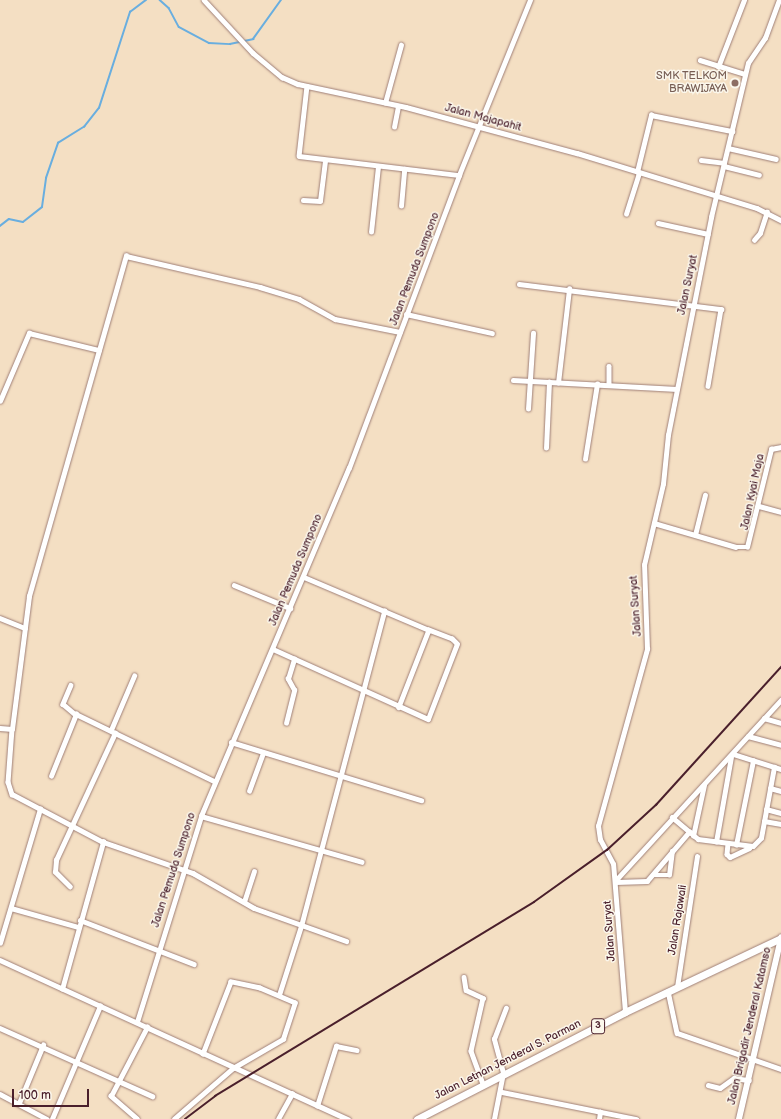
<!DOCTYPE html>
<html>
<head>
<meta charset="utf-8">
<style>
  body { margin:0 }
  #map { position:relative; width:781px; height:1119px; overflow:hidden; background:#f4dfc3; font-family:"Balsamiq Sans",sans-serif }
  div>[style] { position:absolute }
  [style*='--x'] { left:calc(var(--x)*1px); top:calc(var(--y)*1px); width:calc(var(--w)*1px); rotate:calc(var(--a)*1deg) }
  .stream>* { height:1.5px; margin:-0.75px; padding:0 0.75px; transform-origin:0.75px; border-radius:0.75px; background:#69aedf }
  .roads { filter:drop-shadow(0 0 1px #9f7f77) drop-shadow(0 0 1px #9f7f77) }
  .minor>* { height:4.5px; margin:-2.25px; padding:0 2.25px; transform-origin:2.25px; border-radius:2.25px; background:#fff }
  .tertiary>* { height:5.5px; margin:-2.75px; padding:0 2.75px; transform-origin:2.75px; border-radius:2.75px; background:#fff }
  .trunk>* { height:7px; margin:-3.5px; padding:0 3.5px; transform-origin:3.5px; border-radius:3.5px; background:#fff }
  .rail>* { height:1.5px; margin:-0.75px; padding:0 0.75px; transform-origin:0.75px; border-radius:0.75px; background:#4a1f2b }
  .dots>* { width:11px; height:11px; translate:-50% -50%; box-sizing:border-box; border:2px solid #fbf7ec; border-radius:50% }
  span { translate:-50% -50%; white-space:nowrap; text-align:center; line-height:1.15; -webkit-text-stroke:3px #fbf7ec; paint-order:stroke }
  .shield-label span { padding:1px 3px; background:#fbf7ec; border:1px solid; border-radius:3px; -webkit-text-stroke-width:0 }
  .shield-label { font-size:10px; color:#4a1f2b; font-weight:700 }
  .education-label { font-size:11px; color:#785e54 }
  .right { translate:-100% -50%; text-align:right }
  .street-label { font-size:11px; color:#4a1f2b }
  .scale { position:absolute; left:12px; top:1089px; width:77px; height:18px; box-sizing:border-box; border:2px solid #4a1f2b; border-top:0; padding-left:5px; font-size:12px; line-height:14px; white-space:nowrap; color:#4a1f2b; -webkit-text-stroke:3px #fbf7ec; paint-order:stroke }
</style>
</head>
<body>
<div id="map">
  <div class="stream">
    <i style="--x:160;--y:0;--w:12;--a:42"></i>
    <i style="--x:169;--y:8;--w:21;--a:62"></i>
    <i style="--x:179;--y:27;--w:34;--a:28"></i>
    <i style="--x:209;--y:43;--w:21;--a:3"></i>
    <i style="--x:230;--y:44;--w:24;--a:-12"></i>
    <i style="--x:253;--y:39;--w:48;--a:-54.3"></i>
    <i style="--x:0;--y:226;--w:11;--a:-38"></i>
    <i style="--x:9;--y:219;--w:14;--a:12"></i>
    <i style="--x:23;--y:222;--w:24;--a:-38"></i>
    <i style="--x:42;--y:207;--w:29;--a:-82"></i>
    <i style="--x:46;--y:178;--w:37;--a:-71"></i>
    <i style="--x:58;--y:143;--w:31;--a:-32"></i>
    <i style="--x:84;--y:127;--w:24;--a:-52"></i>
    <i style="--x:99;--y:108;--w:101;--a:-72.1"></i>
    <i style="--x:130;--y:12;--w:20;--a:-37"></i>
  </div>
  <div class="roads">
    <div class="minor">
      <i style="--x:204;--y:0;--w:72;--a:47.2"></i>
      <i style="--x:253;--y:53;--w:38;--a:40"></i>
      <i style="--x:282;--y:77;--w:17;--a:24"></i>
      <i style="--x:298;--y:84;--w:110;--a:12"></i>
      <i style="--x:406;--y:107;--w:177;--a:15.1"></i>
      <i style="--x:577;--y:153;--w:188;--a:17"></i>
      <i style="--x:757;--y:208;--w:27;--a:27"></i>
      <i style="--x:700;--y:60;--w:47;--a:17.3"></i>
      <i style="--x:718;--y:67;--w:72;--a:-68.8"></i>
      <i style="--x:307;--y:86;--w:70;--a:96.5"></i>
      <i style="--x:299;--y:156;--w:161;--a:6.8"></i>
      <i style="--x:385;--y:103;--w:60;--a:-74.6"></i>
      <i style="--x:394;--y:127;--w:21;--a:-79"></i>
      <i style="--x:728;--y:148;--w:49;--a:12.9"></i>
      <i style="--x:701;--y:160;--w:23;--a:7"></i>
      <i style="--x:724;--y:166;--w:36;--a:14"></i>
      <i style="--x:637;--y:172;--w:59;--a:-76.2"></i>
      <i style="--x:651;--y:115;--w:83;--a:11.2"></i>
      <i style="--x:303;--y:200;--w:17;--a:3"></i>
      <i style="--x:320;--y:201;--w:40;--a:-82.9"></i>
      <i style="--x:401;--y:206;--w:37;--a:-85"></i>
      <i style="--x:626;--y:214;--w:43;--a:-72.4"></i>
      <i style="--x:658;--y:223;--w:51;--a:12.4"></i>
      <i style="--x:371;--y:232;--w:66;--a:-83.9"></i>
      <i style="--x:754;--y:240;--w:9;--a:-49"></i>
      <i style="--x:760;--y:233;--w:22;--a:-72"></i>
      <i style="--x:519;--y:284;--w:204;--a:7.1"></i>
      <i style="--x:721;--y:309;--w:78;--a:99.6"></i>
      <i style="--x:406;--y:314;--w:88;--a:12.5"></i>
      <i style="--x:609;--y:366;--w:18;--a:90"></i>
      <i style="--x:513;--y:380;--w:164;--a:3.1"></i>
      <i style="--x:558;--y:383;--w:95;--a:-83.3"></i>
      <i style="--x:0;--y:401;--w:74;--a:-66.9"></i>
      <i style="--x:29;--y:333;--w:72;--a:13.7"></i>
      <i style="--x:528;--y:409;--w:76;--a:-86.2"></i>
      <i style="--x:546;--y:448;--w:66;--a:-87.4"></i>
      <i style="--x:585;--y:459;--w:76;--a:-80.9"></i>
      <i style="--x:759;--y:506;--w:23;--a:15"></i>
      <i style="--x:654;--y:523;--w:85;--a:16.3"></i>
      <i style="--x:736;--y:547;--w:11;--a:0"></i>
      <i style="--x:747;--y:547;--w:101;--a:-76.2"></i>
      <i style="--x:771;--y:449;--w:10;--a:-11"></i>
      <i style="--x:695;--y:535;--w:41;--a:-76"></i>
      <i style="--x:304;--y:577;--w:136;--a:23"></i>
      <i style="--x:429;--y:630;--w:83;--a:111.3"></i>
      <i style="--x:234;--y:585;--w:61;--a:22.3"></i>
      <i style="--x:0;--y:618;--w:27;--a:22"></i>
      <i style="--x:273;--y:649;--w:170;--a:24.3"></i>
      <i style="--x:428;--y:719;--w:80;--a:-68.9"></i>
      <i style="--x:457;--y:644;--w:7;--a:-135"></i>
      <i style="--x:452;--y:639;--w:25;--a:-159"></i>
      <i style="--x:71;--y:685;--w:21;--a:113"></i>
      <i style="--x:63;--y:704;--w:16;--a:40"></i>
      <i style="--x:764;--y:718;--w:18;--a:16"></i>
      <i style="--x:286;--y:723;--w:34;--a:-76"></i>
      <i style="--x:294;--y:690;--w:13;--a:-119"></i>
      <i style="--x:288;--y:679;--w:21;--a:-73"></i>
      <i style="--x:0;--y:728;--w:12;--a:5"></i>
      <i style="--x:12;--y:729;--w:134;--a:-82.7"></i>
      <i style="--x:29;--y:596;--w:354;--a:-74.1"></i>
      <i style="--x:126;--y:256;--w:138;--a:13"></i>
      <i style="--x:260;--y:287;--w:41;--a:17.1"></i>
      <i style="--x:299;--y:299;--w:41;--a:29.1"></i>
      <i style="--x:335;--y:319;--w:66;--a:11.3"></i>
      <i style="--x:12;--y:729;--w:53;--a:94.3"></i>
      <i style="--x:8;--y:782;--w:13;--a:72"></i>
      <i style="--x:12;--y:794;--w:103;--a:27.8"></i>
      <i style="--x:103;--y:842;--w:95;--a:19"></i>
      <i style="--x:193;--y:873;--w:70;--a:29.8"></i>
      <i style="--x:254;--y:908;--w:98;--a:19.7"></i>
      <i style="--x:111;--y:730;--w:59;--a:-66.9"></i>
      <i style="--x:748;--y:736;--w:34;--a:15"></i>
      <i style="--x:231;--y:742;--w:199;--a:17"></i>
      <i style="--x:733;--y:754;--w:50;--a:17.4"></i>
      <i style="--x:51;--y:776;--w:67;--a:-68"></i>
      <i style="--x:76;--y:714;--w:153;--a:25.9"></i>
      <i style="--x:770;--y:788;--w:11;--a:15"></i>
      <i style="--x:249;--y:791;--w:40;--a:-69.8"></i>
      <i style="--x:766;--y:809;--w:16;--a:15"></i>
      <i style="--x:201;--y:816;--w:167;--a:15.9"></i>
      <i style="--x:672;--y:817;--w:34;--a:40"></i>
      <i style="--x:698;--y:839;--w:55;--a:7.3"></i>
      <i style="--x:753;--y:846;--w:11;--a:-45"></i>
      <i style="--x:761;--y:838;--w:72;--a:-79.6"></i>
      <i style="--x:764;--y:821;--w:17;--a:10"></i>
      <i style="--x:693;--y:836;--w:52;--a:-77.8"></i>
      <i style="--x:716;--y:842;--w:86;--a:-80"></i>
      <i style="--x:728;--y:844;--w:10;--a:96"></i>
      <i style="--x:727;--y:854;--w:4;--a:45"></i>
      <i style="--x:730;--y:857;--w:21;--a:-25"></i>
      <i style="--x:736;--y:845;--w:86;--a:-78.6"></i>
      <i style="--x:653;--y:875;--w:16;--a:0"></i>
      <i style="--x:669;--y:875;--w:24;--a:-83"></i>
      <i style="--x:616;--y:880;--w:244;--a:-47.5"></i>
      <i style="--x:616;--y:882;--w:31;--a:-2"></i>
      <i style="--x:647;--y:881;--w:65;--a:-49.4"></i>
      <i style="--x:70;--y:887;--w:21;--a:-135"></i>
      <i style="--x:55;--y:872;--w:12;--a:-85"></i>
      <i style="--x:56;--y:860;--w:140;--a:-65.1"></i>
      <i style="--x:244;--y:902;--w:32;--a:-72"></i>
      <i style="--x:11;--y:908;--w:70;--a:15.8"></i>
      <i style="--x:80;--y:920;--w:122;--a:21.1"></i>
      <i style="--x:0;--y:943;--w:140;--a:-73.4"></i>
      <i style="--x:0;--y:960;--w:383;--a:24.6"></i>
      <i style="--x:464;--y:977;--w:13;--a:81"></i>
      <i style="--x:466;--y:990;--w:19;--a:25"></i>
      <i style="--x:483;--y:998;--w:54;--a:102.8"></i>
      <i style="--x:471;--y:1051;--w:35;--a:70"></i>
      <i style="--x:677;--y:987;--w:132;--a:-81.3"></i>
      <i style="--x:62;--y:989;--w:153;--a:-74.4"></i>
      <i style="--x:668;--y:991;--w:43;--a:77.9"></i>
      <i style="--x:677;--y:1033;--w:110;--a:19.1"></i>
      <i style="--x:279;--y:995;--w:72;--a:-72.3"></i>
      <i style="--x:301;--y:926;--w:326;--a:-75.2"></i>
      <i style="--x:625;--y:1012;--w:148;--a:-94.6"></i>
      <i style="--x:613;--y:864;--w:27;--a:-118"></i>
      <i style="--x:600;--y:840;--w:14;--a:-98"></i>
      <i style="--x:598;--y:826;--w:184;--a:-74.5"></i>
      <i style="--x:647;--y:649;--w:84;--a:-92"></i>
      <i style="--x:644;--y:565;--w:83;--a:-76.8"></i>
      <i style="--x:663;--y:484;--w:49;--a:-84.2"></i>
      <i style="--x:668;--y:435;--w:222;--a:-78.8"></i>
      <i style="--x:711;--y:217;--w:158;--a:-76.5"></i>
      <i style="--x:748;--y:63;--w:30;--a:-56"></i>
      <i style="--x:765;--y:38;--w:40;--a:-69.8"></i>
      <i style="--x:137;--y:1022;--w:216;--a:-72.7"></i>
      <i style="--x:201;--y:816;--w:378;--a:-67"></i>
      <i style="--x:349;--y:468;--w:313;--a:-69.4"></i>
      <i style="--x:459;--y:175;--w:189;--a:-67.9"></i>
      <i style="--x:0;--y:1028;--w:167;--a:24.1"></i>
      <i style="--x:708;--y:1085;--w:12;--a:14"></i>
      <i style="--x:720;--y:1088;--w:17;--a:-36"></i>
      <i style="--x:734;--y:1078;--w:15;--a:8"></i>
      <i style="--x:502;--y:1092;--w:137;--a:11.4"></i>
      <i style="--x:0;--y:1094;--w:53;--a:28"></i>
      <i style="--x:19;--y:1103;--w:63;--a:-67.5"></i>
      <i style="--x:317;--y:1106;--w:63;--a:-72.4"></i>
      <i style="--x:336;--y:1046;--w:21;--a:11"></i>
      <i style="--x:52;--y:1119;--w:123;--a:-67"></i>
      <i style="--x:137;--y:1119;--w:35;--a:-139"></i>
      <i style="--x:111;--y:1096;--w:78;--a:-62.4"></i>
      <i style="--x:174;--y:1119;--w:78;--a:-40.8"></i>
      <i style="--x:233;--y:1068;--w:58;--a:-30.1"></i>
      <i style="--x:283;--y:1039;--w:38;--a:-72"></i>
      <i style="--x:295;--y:1003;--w:38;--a:-157"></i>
      <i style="--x:260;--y:988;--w:30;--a:-168"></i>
      <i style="--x:231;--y:982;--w:77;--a:111.3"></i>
      <i style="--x:278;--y:1119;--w:29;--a:-61"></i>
      <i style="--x:494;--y:1119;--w:47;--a:-78.9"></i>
      <i style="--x:503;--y:1073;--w:35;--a:-105"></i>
      <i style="--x:494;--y:1039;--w:33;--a:-69"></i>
      <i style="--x:599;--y:1119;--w:7;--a:-82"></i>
    </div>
    <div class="tertiary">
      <i style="--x:739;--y:1119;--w:186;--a:-76.9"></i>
    </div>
    <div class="trunk">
      <i style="--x:417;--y:1119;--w:234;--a:-27.2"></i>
      <i style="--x:625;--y:1012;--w:173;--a:-25.4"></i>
    </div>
  </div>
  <div class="rail">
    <i style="--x:185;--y:1119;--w:38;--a:-37"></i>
    <i style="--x:215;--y:1096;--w:373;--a:-31.3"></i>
    <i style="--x:534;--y:902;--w:90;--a:-35.5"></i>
    <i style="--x:607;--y:850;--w:67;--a:-42.6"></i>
    <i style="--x:656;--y:805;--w:186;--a:-47.8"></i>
  </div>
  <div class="dots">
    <i style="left:735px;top:83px;background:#8d6e63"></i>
  </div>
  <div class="shield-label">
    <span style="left:598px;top:1026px">3</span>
  </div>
  <div class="education-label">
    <span class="right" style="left:727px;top:83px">SMK TELKOM<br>BRAWIJAYA</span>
  </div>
  <div class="street-label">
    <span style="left:483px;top:118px;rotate:15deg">Jalan Majapahit</span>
    <span style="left:415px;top:269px;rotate:-69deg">Jalan Pemuda Sumpono</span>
    <span style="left:688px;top:285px;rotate:-78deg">Jalan Suryat</span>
    <span style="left:753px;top:492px;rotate:-78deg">Jalan Kyai Maja</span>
    <span style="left:296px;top:570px;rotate:-67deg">Jalan Pemuda Sumpono</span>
    <span style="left:636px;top:606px;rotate:-94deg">Jalan Suryat</span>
    <span style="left:174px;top:870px;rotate:-72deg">Jalan Pemuda Sumpono</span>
    <span style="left:678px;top:920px;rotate:-81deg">Jalan Rajawali</span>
    <span style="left:610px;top:931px;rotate:-94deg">Jalan Suryat</span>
    <span style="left:750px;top:1026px;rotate:-77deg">Jalan Brigadir Jenderal Katamso</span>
    <span style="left:508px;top:1060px;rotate:-27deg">Jalan Letnan Jenderal S. Parman</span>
  </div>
  <div class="scale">100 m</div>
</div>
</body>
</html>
